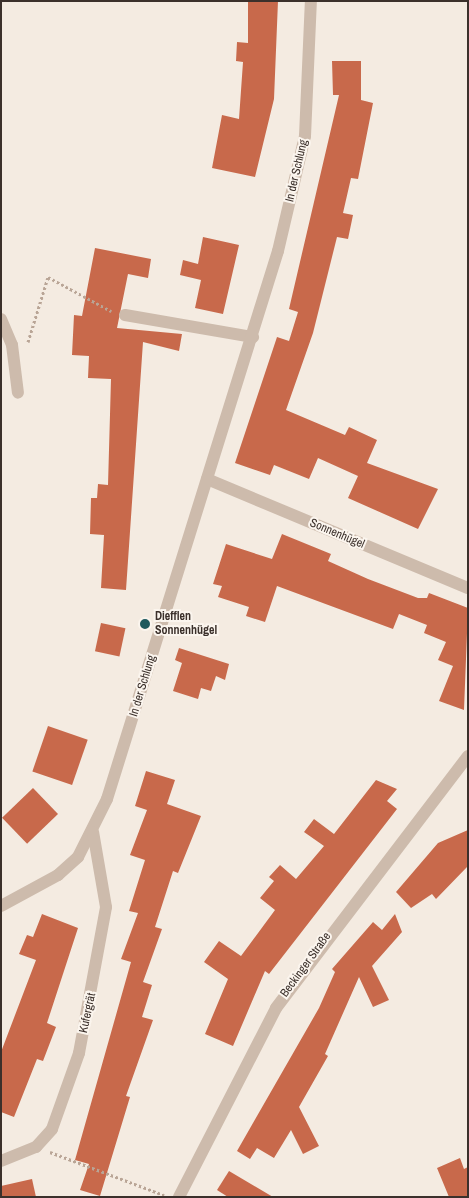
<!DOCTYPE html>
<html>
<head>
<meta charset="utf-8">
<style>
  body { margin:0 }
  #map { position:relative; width:469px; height:1198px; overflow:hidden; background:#f4ebe1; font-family:"Archivo Narrow",sans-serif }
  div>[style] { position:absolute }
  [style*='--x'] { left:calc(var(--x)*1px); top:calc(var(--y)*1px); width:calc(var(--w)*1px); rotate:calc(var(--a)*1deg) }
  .building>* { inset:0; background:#c8694b; transform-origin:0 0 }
  .path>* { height:3px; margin-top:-1.5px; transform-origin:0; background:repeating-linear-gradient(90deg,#b9a596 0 2.5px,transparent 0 5px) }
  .minor>* { height:12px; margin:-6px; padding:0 6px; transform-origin:6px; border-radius:6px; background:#cdbbac }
  .dots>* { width:14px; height:14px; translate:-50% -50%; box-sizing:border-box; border:2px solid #fbf5ee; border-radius:50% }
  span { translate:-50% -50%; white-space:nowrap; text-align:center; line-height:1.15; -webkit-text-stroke:4px #fbf5ee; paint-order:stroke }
  .street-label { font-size:12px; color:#3b302b }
  .poi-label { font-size:12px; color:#3b302b; font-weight:700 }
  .left { translate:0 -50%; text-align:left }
  .frame { position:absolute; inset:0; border:2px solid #3b302b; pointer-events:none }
</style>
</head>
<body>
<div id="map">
  <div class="building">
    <i style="clip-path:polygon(248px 1px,278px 1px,274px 99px,255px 177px,212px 168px,222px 115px,239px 119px,243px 62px,236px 61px,237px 42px,248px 43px)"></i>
    <i style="clip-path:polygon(332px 61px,361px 61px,361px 100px,373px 103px,358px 179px,351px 178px,343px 213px,353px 215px,348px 239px,337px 237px,313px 333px,286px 410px,345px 435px,349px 427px,377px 440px,367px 463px,438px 489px,418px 529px,348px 498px,358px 476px,318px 458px,309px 479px,274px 465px,270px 475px,235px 463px,277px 337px,289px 341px,298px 312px,289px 309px,339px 95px,333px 95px)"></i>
    <i style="clip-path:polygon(203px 237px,239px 245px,223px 314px,195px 308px,201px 280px,180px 275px,183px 260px,198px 264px)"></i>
    <i style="clip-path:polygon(95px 248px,151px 259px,148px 278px,128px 274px,117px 328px,182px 334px,179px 351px,143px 342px,126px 590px,101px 588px,104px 535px,90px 534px,91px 498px,97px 498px,98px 484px,108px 485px,111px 379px,88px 378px,89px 356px,72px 355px,74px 315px,82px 316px)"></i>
    <i style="clip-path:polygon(282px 534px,331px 554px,328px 561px,368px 579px,418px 598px,427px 598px,429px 593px,468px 608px,464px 710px,439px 701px,453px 666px,438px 660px,446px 642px,424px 633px,427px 625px,399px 614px,393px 629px,277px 586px,265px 622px,246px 616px,249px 607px,218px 597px,222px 586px,213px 584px,226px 544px,272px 559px)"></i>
    <i style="left:101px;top:623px;width:25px;height:29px;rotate:12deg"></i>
    <i style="clip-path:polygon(179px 648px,229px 664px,225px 680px,216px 676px,211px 691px,201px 688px,198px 699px,173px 691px,182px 663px,175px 660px)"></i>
    <i style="left:48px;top:726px;width:42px;height:48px;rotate:19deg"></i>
    <i style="clip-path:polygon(146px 771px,175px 780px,167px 804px,201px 816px,178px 873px,173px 871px,155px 927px,162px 929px,143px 982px,152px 985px,142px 1017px,153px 1020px,126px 1096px,130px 1097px,100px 1196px,80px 1190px,89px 1164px,75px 1160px,131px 962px,121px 959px,138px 913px,129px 911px,145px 860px,130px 855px,147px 810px,135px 806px)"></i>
    <i style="clip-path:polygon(376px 780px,397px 789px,387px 801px,397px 809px,269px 974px,265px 971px,233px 1046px,205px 1034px,228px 979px,204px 962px,219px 941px,241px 956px,275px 910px,260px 898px,274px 881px,269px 877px,280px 865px,296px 879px,324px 846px,304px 832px,314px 819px,334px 834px)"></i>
    <i style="left:33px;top:788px;width:36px;height:43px;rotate:46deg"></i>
    <i style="clip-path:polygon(468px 830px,468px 866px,436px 899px,432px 894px,411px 908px,396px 892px,438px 843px)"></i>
    <i style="clip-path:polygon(42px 914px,78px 928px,47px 1023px,56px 1027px,43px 1061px,37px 1059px,14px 1117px,1px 1112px,1px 1052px,36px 960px,19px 954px,27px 935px,33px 937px)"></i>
    <i style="clip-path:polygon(395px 914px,402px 932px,372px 966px,389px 1000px,373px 1007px,359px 977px,325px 1054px,328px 1056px,299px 1107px,319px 1146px,303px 1154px,291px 1130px,274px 1158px,257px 1148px,250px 1159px,237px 1151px,319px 1008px,335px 972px,332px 969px,373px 922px,382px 930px)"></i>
    <i style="clip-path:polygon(460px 1158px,464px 1169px,468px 1167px,468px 1197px,449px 1197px,437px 1168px)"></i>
    <i style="clip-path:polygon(229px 1171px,273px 1197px,228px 1197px,217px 1190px)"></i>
    <i style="clip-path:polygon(32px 1179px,36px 1197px,1px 1197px,1px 1186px)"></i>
  </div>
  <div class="path">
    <i style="--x:28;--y:342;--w:68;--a:-72.9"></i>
    <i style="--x:48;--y:277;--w:72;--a:28.4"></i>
    <i style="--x:50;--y:1152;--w:122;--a:20.7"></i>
  </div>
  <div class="minor">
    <i style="--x:125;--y:315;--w:130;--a:9.8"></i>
    <i style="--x:1;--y:319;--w:28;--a:67"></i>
    <i style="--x:12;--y:345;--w:48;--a:82.9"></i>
    <i style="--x:207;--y:479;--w:283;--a:22.7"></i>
    <i style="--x:1;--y:906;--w:65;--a:-28.5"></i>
    <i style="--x:58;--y:875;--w:27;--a:-42"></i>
    <i style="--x:78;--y:857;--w:65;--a:-63.4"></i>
    <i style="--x:107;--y:799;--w:574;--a:-72.67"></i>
    <i style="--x:278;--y:251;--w:118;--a:-76.8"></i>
    <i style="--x:305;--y:136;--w:135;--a:-87.5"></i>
    <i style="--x:1;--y:1161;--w:38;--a:-22"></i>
    <i style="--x:36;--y:1147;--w:24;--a:-48"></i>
    <i style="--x:52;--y:1129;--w:81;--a:-70.4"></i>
    <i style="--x:79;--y:1053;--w:148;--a:-79.5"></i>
    <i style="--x:106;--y:907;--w:76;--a:-99.8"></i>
    <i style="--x:179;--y:1197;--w:212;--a:-62.8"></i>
    <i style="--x:276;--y:1008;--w:317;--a:-52.7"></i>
  </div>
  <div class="dots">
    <i style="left:145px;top:624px;background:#1f5a5e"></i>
  </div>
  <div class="street-label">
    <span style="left:297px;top:171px;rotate:-77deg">In der Schlung</span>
    <span style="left:337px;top:534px;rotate:23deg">Sonnenhügel</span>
    <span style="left:143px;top:686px;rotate:-73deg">In der Schlung</span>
    <span style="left:306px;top:965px;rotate:-54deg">Beckinger Straße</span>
    <span style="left:88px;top:1013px;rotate:-78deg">Kufergrät</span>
  </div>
  <div class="poi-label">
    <span class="left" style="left:155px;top:624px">Diefflen<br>Sonnenhügel</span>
  </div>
  <div class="frame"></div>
</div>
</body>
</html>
